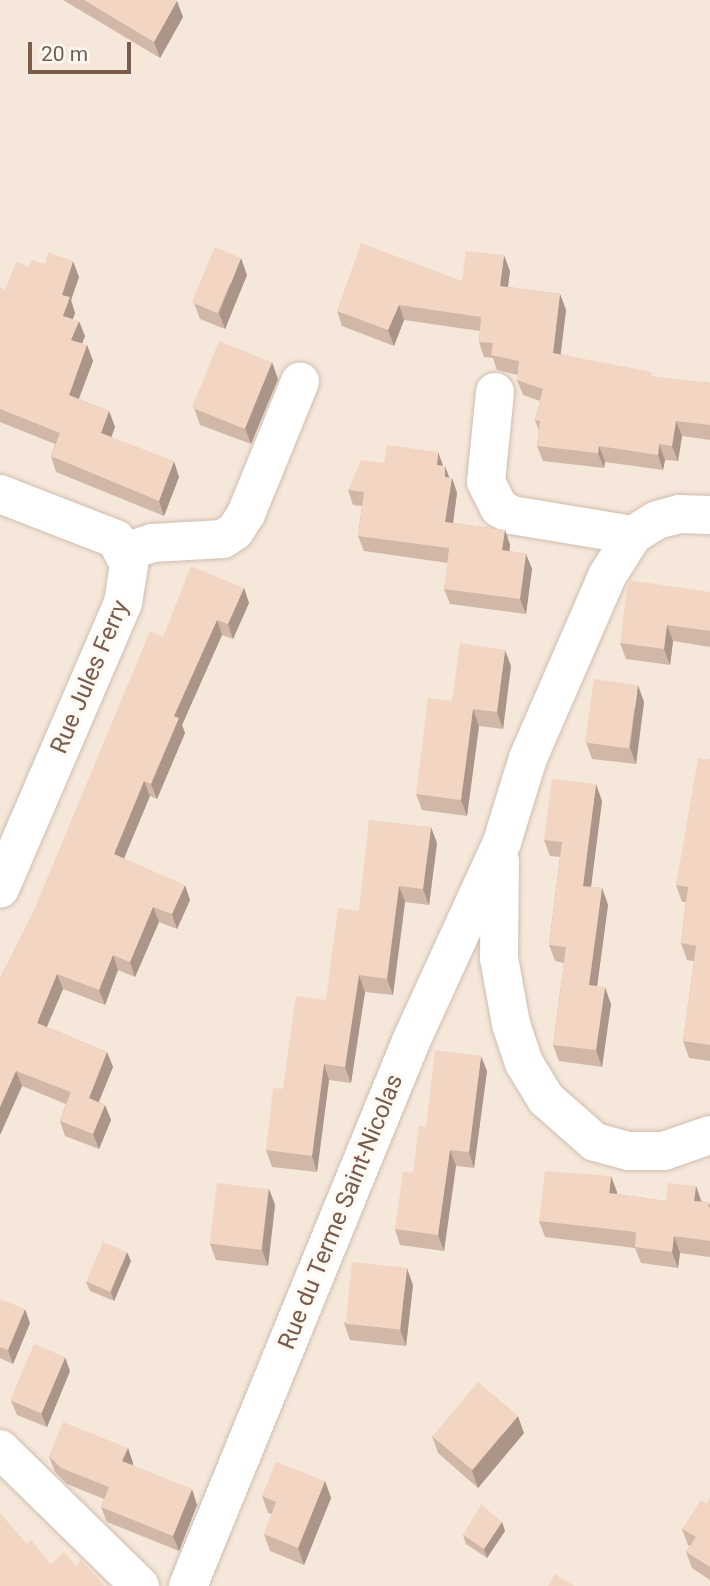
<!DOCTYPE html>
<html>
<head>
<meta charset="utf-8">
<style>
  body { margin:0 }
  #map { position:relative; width:710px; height:1586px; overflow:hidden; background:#fdf6ec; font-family:Roboto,sans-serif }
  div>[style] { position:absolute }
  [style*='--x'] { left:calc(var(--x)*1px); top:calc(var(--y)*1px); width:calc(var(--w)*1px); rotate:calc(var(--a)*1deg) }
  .residential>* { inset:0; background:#f5e8da; transform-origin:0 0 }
  .roads { filter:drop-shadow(0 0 2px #d1beb0) drop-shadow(0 0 2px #d1beb0) }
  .street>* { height:38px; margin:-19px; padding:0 19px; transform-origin:19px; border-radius:19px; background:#fff }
  .wall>* { inset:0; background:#d1b7a8 }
  .shaded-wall>* { inset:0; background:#aa9588 }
  .building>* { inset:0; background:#f3d5c3; transform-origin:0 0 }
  span { translate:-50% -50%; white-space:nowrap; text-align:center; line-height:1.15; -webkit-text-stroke:7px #fffaf3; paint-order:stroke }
  .street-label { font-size:24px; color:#7a5c4d }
  .scale { position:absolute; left:28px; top:42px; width:103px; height:32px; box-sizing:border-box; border:4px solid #7a5c4d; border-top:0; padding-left:9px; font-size:21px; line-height:24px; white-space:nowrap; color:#7a5c4d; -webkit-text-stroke:5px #fffaf3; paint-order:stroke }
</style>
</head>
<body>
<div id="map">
  <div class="residential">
    <i style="left:0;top:0;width:710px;height:1586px"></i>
  </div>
  <div class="roads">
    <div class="street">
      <i style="--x:495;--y:392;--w:90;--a:95.7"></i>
      <i style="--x:486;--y:482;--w:29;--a:63"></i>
      <i style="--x:499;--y:508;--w:15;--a:28"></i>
      <i style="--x:512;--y:515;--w:123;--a:9.4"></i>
      <i style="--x:0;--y:494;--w:124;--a:21.2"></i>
      <i style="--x:116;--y:539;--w:29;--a:63"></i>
      <i style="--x:129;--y:565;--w:38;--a:99"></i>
      <i style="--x:123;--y:603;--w:311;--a:113.3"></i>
      <i style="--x:125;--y:552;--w:28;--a:-18"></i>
      <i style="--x:152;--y:543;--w:71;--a:-3.2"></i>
      <i style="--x:223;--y:539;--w:14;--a:-34"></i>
      <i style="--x:235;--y:531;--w:20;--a:-57"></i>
      <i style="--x:246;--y:514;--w:143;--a:-67.8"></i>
      <i style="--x:500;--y:861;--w:97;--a:90.6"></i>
      <i style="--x:499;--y:958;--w:67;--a:79.7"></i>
      <i style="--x:511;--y:1024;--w:41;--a:71.6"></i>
      <i style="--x:524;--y:1063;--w:42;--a:58.6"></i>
      <i style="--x:546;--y:1099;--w:65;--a:41.3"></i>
      <i style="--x:595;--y:1142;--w:35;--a:15"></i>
      <i style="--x:629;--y:1151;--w:35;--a:0"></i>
      <i style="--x:664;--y:1151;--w:49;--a:-19.2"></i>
      <i style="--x:0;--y:1449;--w:196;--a:44.4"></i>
      <i style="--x:188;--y:1586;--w:591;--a:-67.73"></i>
      <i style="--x:412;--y:1039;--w:217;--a:-65.4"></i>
      <i style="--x:502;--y:842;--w:88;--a:-72.8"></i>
      <i style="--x:528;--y:758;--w:198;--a:-66.5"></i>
      <i style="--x:607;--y:576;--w:49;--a:-57.6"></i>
      <i style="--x:633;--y:535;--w:28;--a:-32"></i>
      <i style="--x:657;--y:520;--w:23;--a:-15"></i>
      <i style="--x:679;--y:514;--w:31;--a:2"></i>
    </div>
  </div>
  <div class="wall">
    <i style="clip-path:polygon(63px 0,176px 0,183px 17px,160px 58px)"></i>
    <i style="clip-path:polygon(29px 267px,79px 277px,71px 300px,75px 313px,73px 319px,85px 336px,82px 344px,87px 345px,93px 361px,79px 399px,109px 411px,115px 427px,111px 437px,179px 477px,164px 516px,56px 472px,51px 456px,55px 444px,0 422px,0 288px,5px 290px)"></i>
    <i style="clip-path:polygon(510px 271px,508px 287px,560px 294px,566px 310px,560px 354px,653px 377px,710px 383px,710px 440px,682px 436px,678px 461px,665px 460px,663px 470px,605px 462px,604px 468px,543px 461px,537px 446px,539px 431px,535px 420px,540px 401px,523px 395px,517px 380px,518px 375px,497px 370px,493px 358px,484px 357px,479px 342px,480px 331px,404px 320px,394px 346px,342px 326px,337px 311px)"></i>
    <i style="clip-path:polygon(247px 275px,225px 329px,200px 319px,194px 303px)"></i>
    <i style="clip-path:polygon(278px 379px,251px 444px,200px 425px,194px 408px)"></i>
    <i style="clip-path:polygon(384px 463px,443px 466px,449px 478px,452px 478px,457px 493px,453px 523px,505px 530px,510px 545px,509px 551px,526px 554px,532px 569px,526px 614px,450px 604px,444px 589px,448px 563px,364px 551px,358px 536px,362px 506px,353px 505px,348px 490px)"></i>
    <i style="clip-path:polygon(244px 588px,249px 603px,233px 639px,222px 635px,182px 725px,185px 733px,157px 799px,150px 796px,124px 859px,190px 900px,177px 929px,159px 922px,135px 977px,118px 970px,105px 1005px,63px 989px,47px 1027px,107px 1052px,113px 1067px,99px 1102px,105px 1105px,111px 1120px,99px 1149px,65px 1136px,60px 1121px,66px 1104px,22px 1086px,0 1135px,0 978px,32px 915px,163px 637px)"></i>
    <i style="clip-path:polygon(710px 592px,710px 647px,673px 641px,670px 665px,626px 659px,620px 643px)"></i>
    <i style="clip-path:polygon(511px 666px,503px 729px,479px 726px,467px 816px,422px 810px,416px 794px,452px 701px)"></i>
    <i style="clip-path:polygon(644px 702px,636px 764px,592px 759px,586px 742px)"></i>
    <i style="clip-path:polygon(710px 758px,710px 1061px,689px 1058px,683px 1041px,694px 961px,687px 960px,681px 943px,686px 902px,682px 902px,676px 885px)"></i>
    <i style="clip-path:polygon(602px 801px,591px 887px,602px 888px,608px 905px,597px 986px,611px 1004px,602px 1067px,559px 1061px,553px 1045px,564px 963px,555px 961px,549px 945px,560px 857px,550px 856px,544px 840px)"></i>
    <i style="clip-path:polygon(437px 843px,429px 905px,405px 902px,393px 995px,365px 992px,351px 1083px,329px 1080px,317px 1172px,272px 1167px,266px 1150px,283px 1089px,326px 1000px,359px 911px)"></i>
    <i style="clip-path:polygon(487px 1071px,474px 1168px,456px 1166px,444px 1251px,400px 1245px,395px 1229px,413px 1173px,426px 1127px)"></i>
    <i style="clip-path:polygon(696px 1186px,701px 1201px,710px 1204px,710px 1257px,680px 1253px,678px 1268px,641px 1263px,635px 1248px,545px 1237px,539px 1221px,617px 1192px,617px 1194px,666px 1201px)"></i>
    <i style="clip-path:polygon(269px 1189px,275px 1205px,268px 1266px,216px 1260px,210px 1244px)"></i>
    <i style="clip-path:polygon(131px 1261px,114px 1301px,90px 1291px,86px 1282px)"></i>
    <i style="clip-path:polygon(413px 1285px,406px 1346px,350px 1340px,344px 1323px)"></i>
    <i style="clip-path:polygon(0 1299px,30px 1323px,13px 1364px,0 1358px)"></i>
    <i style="clip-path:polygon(70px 1371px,47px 1427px,17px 1415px,11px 1401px)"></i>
    <i style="clip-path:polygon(524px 1433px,478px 1488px,438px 1453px,432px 1436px)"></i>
    <i style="clip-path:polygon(128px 1448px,133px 1463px,133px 1465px,197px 1505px,179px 1551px,107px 1522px,101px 1507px,104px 1499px,67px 1484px,55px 1472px,49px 1456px)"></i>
    <i style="clip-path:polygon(325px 1481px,331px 1498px,304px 1565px,270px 1551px,264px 1534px,272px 1514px,268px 1513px,262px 1496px)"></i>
    <i style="clip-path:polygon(710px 1499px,710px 1580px,692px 1568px,686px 1552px,690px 1546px,688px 1545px,682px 1529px,707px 1504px)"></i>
    <i style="clip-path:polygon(502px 1522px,505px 1531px,487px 1558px,466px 1544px,463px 1535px)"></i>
  </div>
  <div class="shaded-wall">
    <i style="clip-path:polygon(177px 1px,183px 17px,160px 58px,154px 42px)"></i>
    <i style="clip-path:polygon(504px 255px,510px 271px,506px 301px,500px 286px)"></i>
    <i style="clip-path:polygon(241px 258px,247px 275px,225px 329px,219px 313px)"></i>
    <i style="clip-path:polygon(73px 261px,79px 277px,71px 300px,75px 313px,68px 331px,63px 316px,62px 295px)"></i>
    <i style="clip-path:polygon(560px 294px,566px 310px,559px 368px,553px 353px)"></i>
    <i style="clip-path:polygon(399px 305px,404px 320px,394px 346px,388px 330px)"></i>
    <i style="clip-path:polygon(79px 321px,85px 336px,77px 356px,71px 340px)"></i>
    <i style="clip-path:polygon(87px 345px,93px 361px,74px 411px,69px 395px)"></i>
    <i style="clip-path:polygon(272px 362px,278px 379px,251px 444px,245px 428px)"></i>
    <i style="clip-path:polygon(109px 411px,115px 427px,107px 449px,101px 433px)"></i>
    <i style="clip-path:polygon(676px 421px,682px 436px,678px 461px,672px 446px)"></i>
    <i style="clip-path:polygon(659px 444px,665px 460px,663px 470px,658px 455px)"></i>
    <i style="clip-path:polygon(599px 446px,605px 462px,604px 468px,598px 453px)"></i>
    <i style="clip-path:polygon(438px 452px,444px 468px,437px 465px)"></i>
    <i style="clip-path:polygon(174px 461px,179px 477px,164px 516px,159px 501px)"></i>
    <i style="clip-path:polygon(445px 466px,451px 482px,452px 478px,457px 493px,451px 537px,445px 522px)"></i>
    <i style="clip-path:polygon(505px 530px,510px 545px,508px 566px,502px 550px)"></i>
    <i style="clip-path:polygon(526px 554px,532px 569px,526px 614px,520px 599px)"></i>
    <i style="clip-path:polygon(244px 588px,249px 603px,233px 639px,228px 624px)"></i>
    <i style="clip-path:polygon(217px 620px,222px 635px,182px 725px,185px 733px,157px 799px,151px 784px,174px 716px)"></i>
    <i style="clip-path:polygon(667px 625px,673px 641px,670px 665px,664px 649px)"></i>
    <i style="clip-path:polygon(505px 650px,511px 666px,503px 729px,497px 712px)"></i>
    <i style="clip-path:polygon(638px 685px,644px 702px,636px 764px,630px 748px)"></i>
    <i style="clip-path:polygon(473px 709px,479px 726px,467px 816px,461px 800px)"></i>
    <i style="clip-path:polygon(144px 781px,150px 796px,119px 870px,114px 854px)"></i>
    <i style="clip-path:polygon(596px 784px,602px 801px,589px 902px,583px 886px)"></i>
    <i style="clip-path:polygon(431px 827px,437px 843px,429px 905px,423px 889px)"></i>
    <i style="clip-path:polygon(185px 885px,190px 900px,177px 929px,172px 914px)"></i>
    <i style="clip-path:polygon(399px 886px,405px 902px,393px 995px,387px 979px)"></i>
    <i style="clip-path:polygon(602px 888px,608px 905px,595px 1002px,589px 985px)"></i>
    <i style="clip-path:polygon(153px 907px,159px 922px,135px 977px,130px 962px)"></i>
    <i style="clip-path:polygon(113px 955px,118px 970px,105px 1005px,99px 990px)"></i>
    <i style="clip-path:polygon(57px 974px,63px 989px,42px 1038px,37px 1023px)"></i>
    <i style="clip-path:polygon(359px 975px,365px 992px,351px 1083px,345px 1067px)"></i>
    <i style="clip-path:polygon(605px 987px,611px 1004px,602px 1067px,596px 1050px)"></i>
    <i style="clip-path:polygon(107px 1052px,113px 1067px,94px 1113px,89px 1098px)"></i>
    <i style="clip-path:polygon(481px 1056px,487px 1071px,474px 1168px,469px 1152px)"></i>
    <i style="clip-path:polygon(324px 1064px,329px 1080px,317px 1172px,312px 1156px)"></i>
    <i style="clip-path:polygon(16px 1071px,22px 1086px,0 1135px,0 1107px)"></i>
    <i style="clip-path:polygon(105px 1105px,111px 1120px,99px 1149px,93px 1134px)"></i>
    <i style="clip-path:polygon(450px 1150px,456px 1166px,444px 1251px,438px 1235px)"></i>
    <i style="clip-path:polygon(611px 1176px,617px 1192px,615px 1210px,609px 1193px)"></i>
    <i style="clip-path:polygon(696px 1186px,702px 1203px,694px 1201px)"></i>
    <i style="clip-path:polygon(269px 1189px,275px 1205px,268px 1266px,262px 1250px)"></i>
    <i style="clip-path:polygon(674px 1236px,680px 1253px,678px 1268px,672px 1252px)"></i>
    <i style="clip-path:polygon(127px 1252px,131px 1261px,114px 1301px,111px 1292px)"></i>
    <i style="clip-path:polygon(407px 1268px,413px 1285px,406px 1346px,400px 1329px)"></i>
    <i style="clip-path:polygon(25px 1309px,30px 1323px,13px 1364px,8px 1350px)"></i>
    <i style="clip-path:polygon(65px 1357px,70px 1371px,47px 1427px,41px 1413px)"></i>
    <i style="clip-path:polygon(518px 1416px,524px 1433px,478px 1488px,472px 1471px)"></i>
    <i style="clip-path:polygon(128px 1448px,133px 1463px,128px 1477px,122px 1461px)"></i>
    <i style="clip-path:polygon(325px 1481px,331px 1498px,304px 1565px,298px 1548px)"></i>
    <i style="clip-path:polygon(192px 1489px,197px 1505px,179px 1551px,173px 1536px)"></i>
    <i style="clip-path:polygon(502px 1522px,505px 1531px,487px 1558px,484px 1549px)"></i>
  </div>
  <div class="building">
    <i style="clip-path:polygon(84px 0,176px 0,177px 1px,154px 42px)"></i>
    <i style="clip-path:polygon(361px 243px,462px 281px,466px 251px,504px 255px,500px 286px,560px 294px,553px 353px,652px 372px,651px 376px,710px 383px,710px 425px,676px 421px,672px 446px,659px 444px,658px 455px,599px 446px,598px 453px,537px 446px,540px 421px,535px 420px,543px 389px,517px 380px,519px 361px,491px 355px,493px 343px,479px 342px,481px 317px,399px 305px,388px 330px,337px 311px)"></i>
    <i style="left:215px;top:247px;width:28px;height:60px;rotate:23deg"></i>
    <i style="clip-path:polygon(48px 252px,73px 261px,62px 295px,70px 297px,63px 316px,79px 321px,71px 340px,87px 345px,69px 395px,109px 411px,101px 433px,174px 461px,159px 501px,51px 456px,60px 433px,0 409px,0 288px,5px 290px,16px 262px,29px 267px,32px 260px,45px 264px)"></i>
    <i style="left:219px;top:341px;width:57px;height:72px;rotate:22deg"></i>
    <i style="clip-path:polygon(387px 445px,438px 452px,437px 465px,445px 466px,445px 477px,452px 478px,445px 522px,505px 530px,502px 550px,526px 554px,520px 599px,444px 589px,449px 548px,358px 536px,364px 492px,348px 490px,361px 460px,384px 463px)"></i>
    <i style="clip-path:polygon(191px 566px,244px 588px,228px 624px,217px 620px,174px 716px,179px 718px,151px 784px,144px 781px,114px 854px,185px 885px,172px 914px,153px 907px,130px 962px,113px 955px,99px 990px,57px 974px,37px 1023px,107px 1052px,89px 1098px,105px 1105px,93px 1134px,60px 1121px,71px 1092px,16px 1071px,0 1107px,0 978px,32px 915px,150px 631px,163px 637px)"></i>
    <i style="clip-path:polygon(628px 580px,710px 592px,710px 631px,667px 625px,664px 649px,620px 643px)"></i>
    <i style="clip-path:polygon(460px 643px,505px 650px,497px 712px,473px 709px,461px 800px,416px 794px,428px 698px,452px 701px)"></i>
    <i style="left:594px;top:679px;width:44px;height:64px;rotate:8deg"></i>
    <i style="clip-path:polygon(698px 758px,710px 760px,710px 758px,710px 1045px,683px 1041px,696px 946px,681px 943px,688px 887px,676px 885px)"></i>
    <i style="clip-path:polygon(552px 779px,596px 784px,583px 886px,602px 888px,589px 985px,605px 987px,596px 1050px,553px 1045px,566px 947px,549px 945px,562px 842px,544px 840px)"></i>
    <i style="clip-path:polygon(369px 820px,431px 827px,423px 889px,399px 886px,387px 979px,359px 975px,345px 1067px,324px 1064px,312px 1156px,266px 1150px,273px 1088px,283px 1089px,296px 996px,326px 1000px,338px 908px,359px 911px)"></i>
    <i style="clip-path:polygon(435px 1050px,481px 1056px,469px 1152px,450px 1150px,438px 1235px,395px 1229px,403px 1171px,413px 1173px,419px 1126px,426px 1127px)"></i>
    <i style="clip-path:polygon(545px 1171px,611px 1176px,609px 1193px,666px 1201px,668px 1183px,696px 1186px,694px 1201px,709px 1202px,708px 1207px,710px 1207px,710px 1241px,674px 1236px,672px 1252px,635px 1247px,636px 1232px,539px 1221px)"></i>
    <i style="left:217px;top:1183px;width:52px;height:61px;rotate:7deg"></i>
    <i style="left:103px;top:1242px;width:26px;height:43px;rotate:23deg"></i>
    <i style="left:352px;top:1262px;width:55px;height:62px;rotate:6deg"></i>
    <i style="clip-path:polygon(0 1299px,25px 1309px,8px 1350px,0 1347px)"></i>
    <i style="left:34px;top:1344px;width:34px;height:61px;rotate:23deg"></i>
    <i style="left:478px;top:1382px;width:52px;height:71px;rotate:40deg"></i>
    <i style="clip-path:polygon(63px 1422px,128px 1448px,122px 1461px,192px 1489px,173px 1536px,101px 1507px,109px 1487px,61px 1468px,49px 1456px)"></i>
    <i style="clip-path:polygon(276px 1462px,325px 1481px,298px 1548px,264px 1534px,276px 1502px,262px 1496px)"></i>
    <i style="clip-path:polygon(710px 1499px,710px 1567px,686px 1552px,696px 1537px,682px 1529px,701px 1500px,707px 1504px)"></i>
    <i style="clip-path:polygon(481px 1504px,502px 1522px,484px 1549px,463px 1535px)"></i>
    <i style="clip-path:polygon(0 1513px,27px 1544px,31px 1540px,51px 1564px,64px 1552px,77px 1567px,81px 1559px,104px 1586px,0 1586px)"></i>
    <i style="clip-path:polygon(555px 1574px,574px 1586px,548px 1586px)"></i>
  </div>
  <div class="street-label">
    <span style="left:90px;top:677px;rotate:-67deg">Rue Jules Ferry</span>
    <span style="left:341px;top:1212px;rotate:-68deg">Rue du Terme Saint-Nicolas</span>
  </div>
  <div class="scale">20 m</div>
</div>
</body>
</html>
